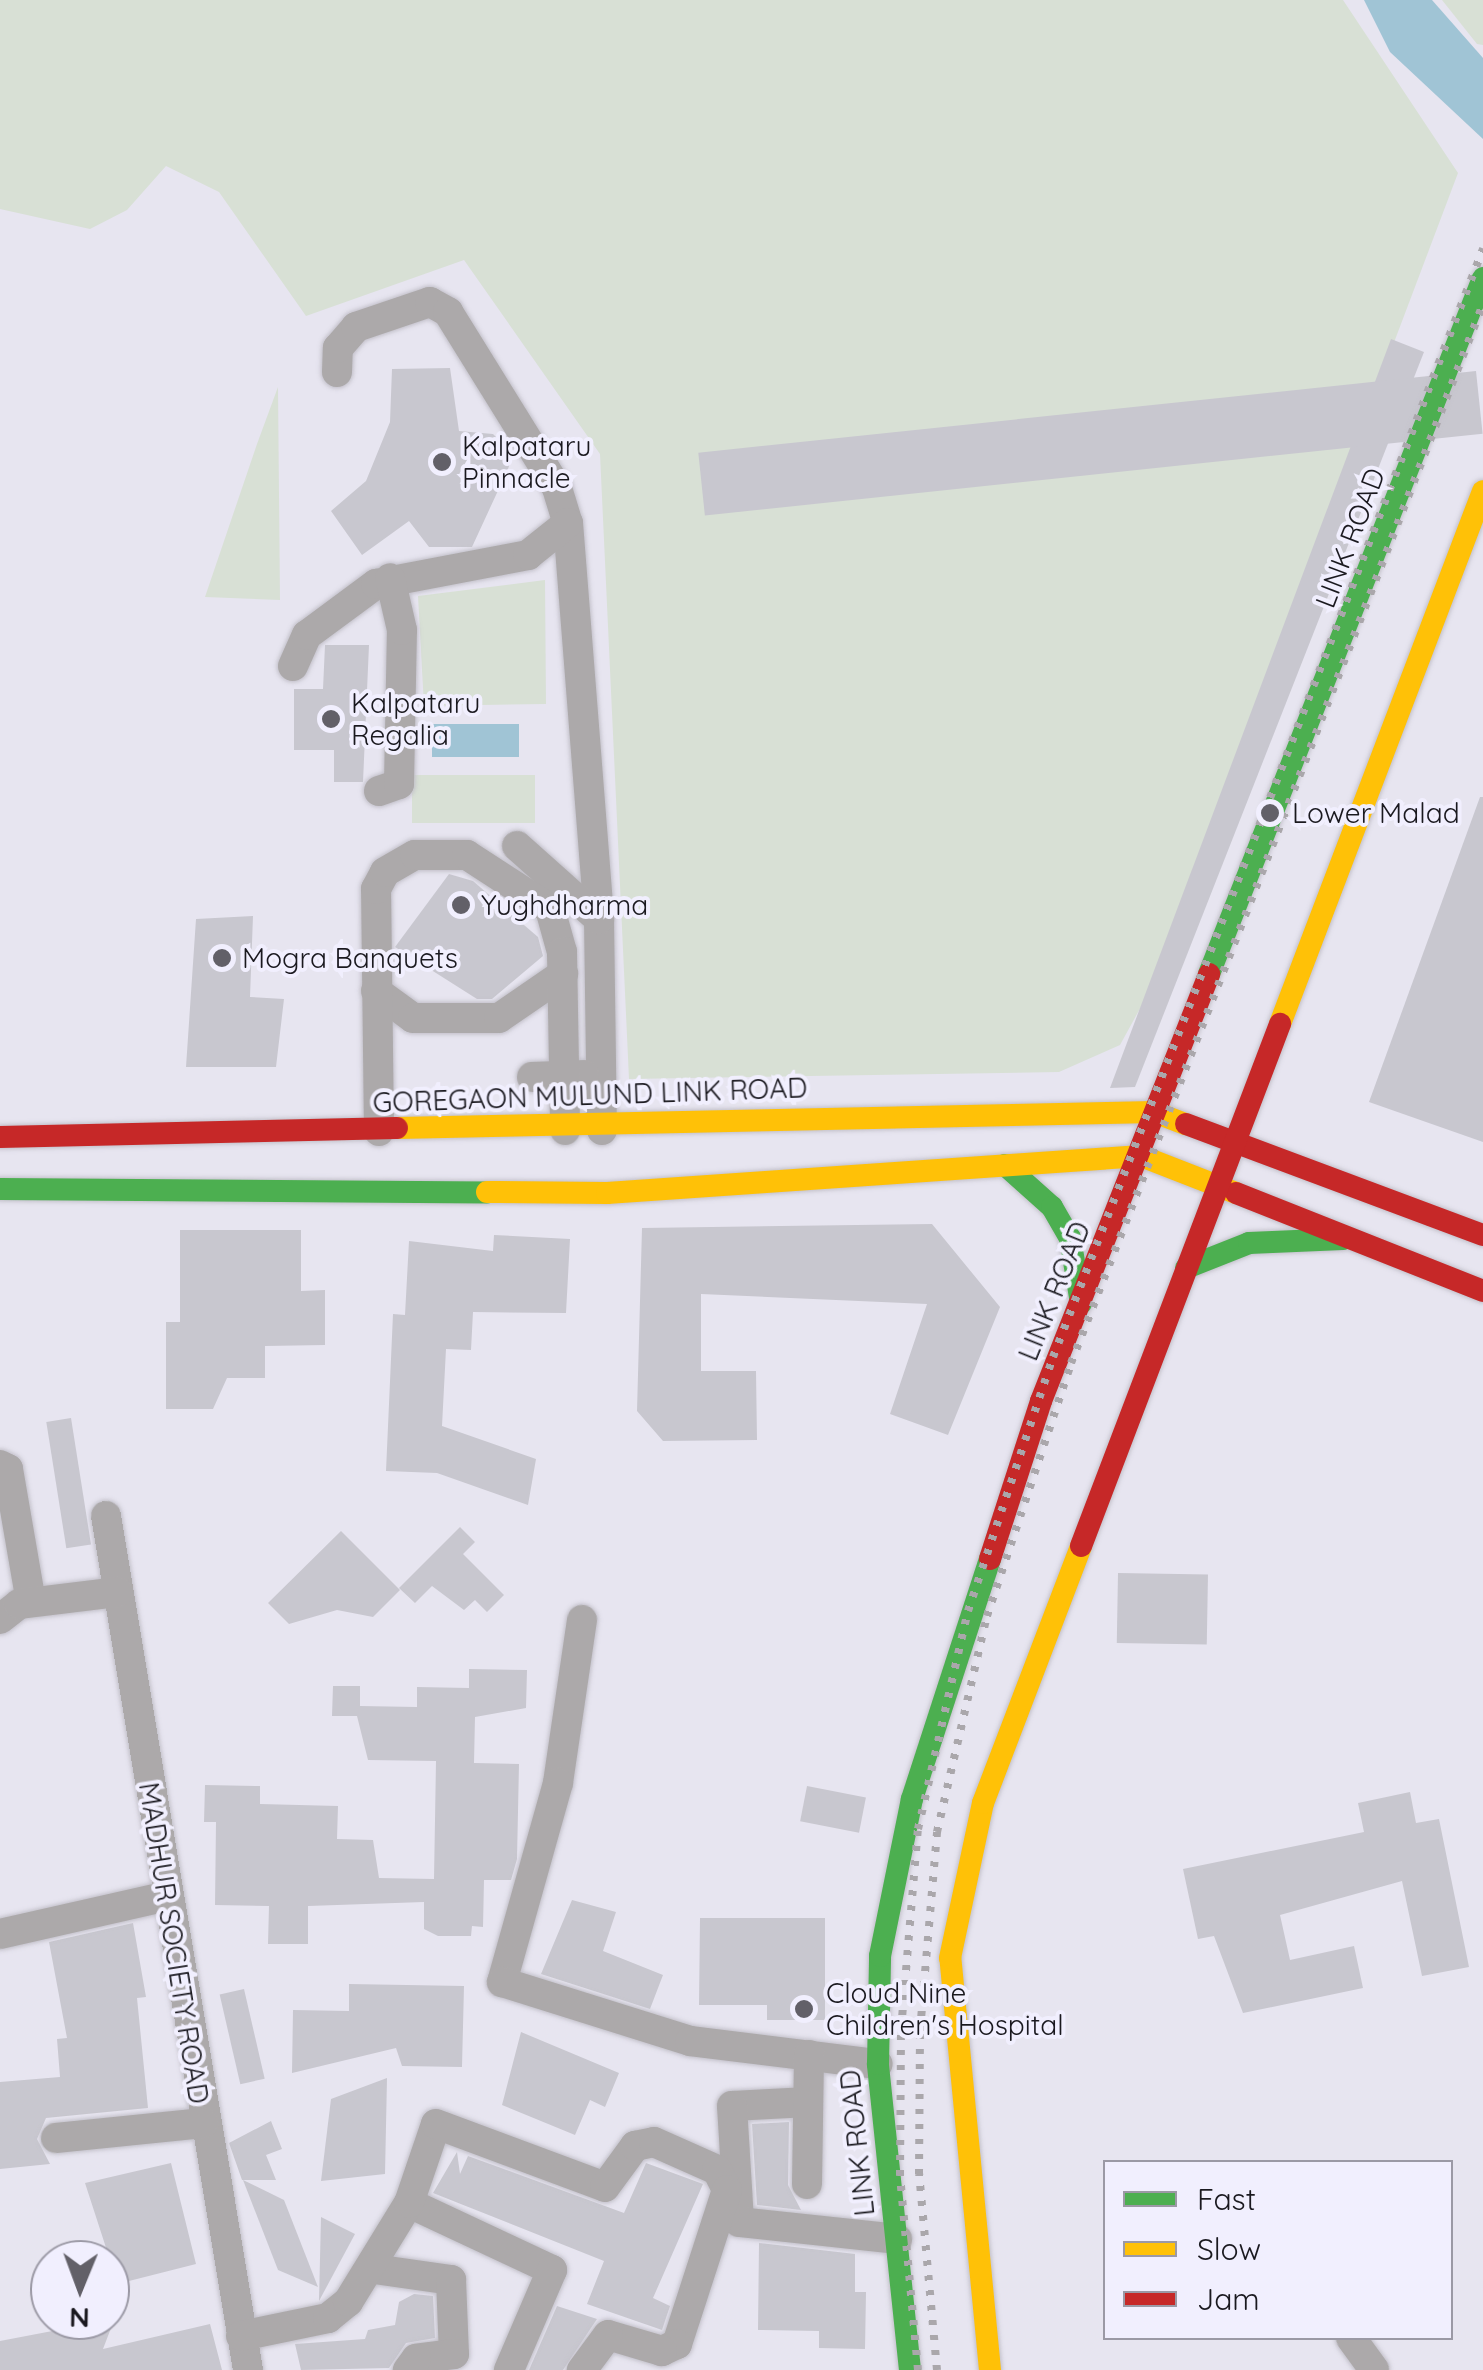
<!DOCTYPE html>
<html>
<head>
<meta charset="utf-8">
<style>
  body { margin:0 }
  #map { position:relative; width:1483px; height:2370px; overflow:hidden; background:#e7e5f0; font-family:Quicksand,sans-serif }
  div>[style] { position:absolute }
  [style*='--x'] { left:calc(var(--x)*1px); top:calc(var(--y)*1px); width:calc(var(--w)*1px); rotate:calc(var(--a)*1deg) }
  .green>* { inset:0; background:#d8e0d5; transform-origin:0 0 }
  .water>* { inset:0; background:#a0c4d5; transform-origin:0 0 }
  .building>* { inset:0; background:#c8c7cf; transform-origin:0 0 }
  .roads { filter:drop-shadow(0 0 2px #c3c1ca) drop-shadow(0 0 2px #c3c1ca) }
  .street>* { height:30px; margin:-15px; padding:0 15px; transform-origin:15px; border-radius:15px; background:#aca9aa }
  .fast>* { height:22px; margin:-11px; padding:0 11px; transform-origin:11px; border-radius:11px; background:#4caf50 }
  .slow>* { height:22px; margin:-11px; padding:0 11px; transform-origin:11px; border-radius:11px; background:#ffc107 }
  .jam>* { height:22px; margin:-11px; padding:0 11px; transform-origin:11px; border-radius:11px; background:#c62828 }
  .rail>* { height:8px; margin-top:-4px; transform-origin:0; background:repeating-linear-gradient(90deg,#aaa7ab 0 5px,transparent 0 15px) }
  .dots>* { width:28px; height:28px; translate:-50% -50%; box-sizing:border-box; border:5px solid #f1effe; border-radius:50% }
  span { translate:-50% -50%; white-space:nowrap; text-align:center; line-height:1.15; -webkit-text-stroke:8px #f1effe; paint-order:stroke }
  .poi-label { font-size:28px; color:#1a191f }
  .left { translate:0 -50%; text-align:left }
  .street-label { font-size:28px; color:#1a191f }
  .legend { position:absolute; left:1103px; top:2160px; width:350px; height:180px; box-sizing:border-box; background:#f1effe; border:2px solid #9b99a5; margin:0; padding:12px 18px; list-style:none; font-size:30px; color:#1a191f }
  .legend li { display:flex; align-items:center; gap:20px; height:50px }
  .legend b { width:50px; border:2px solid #9b99a5 }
  .north { position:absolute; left:30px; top:2240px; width:100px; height:100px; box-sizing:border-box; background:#f1effe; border:2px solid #9b99a5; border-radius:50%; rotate:181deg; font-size:28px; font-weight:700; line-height:40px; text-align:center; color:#1a191f }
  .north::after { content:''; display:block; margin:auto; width:35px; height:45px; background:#626068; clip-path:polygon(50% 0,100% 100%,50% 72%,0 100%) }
</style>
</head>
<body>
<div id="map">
  <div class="green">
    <i style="clip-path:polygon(0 0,1343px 0,1458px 173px,1148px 994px,1120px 1045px,1059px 1072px,629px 1079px,600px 454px,464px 260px,306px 316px,219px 192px,166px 166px,127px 210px,90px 229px,0 209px)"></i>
    <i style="clip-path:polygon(1442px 0,1483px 0,1483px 45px,1477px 44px)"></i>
    <i style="clip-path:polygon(278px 387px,280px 600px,205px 597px,257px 444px)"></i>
    <i style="clip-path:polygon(545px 580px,546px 704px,424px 706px,418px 596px)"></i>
    <i style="left:412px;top:775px;width:123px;height:48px"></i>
  </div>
  <div class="water">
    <i style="clip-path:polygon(1364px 0,1432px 0,1483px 58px,1483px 139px,1390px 52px)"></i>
    <i style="left:432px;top:724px;width:87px;height:33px"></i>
  </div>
  <div class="building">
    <i style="clip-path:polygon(1391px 339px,1424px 352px,1135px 1087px,1110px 1088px)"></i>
    <i style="clip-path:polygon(450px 368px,459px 431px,493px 434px,513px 454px,508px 469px,472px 547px,429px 547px,409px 521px,362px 555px,331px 511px,366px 481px,390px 422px,392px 369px)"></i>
    <i style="left:1476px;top:371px;width:63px;height:782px;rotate:84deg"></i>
    <i style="clip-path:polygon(325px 645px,369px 645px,363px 782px,334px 782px,334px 750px,294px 750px,294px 689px,323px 689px)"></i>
    <i style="clip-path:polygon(1480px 797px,1483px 797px,1483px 1142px,1369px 1102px)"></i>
    <i style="clip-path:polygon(449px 874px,473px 881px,538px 937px,543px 956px,492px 999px,477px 999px,395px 947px)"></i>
    <i style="clip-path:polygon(253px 916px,250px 997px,284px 999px,276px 1067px,186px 1067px,196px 919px)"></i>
    <i style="clip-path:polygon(932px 1224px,1000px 1307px,948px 1435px,890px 1414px,927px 1304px,701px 1294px,701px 1371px,756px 1371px,757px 1440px,663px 1441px,637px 1411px,642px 1228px)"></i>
    <i style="clip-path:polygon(180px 1230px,301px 1230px,301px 1291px,325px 1290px,325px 1345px,265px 1346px,265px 1378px,227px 1378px,213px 1409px,166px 1409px,166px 1322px,180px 1322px)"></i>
    <i style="clip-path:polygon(494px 1235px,570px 1239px,566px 1313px,473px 1312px,471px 1350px,446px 1349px,442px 1426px,536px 1459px,528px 1505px,437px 1473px,386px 1471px,393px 1314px,405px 1315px,409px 1241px,493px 1251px)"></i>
    <i style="left:71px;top:1418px;width:128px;height:25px;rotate:81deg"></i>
    <i style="clip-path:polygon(460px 1527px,475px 1542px,463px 1554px,504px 1595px,487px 1612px,475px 1600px,464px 1610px,432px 1586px,415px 1603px,399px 1588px)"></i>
    <i style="clip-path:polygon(341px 1531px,400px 1590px,373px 1617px,337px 1610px,289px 1624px,268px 1603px)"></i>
    <i style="left:1118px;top:1573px;width:90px;height:70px;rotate:1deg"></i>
    <i style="clip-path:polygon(469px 1669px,527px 1670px,526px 1708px,475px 1717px,474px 1763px,519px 1764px,517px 1859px,511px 1880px,484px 1880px,483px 1927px,472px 1926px,471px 1936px,438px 1936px,424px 1929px,424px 1902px,308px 1906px,308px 1944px,268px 1944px,269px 1906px,215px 1905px,216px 1822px,204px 1822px,205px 1785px,260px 1786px,260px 1804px,338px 1806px,337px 1839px,373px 1840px,379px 1878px,434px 1879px,436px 1761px,368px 1760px,357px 1716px,332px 1716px,333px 1686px,360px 1686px,360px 1706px,417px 1707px,417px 1687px,469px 1688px)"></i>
    <i style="left:807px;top:1786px;width:60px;height:36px;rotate:11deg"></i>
    <i style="clip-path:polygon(1410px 1792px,1416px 1823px,1439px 1819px,1469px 1967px,1422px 1976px,1402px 1881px,1280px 1915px,1290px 1960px,1354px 1946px,1363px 1988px,1243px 2013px,1214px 1936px,1198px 1939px,1183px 1869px,1364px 1832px,1358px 1803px)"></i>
    <i style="clip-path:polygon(572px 1900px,616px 1912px,603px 1951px,663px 1975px,650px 2009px,541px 1974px)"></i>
    <i style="clip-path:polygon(700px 1918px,825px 1918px,825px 2020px,767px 2020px,767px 2005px,699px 2005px)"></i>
    <i style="clip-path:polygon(133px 1923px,146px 1997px,137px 1998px,148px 2108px,46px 2118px,37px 2139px,50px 2164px,0 2169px,0 2082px,60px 2077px,57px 2039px,67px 2038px,49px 1942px)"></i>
    <i style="clip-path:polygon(349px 1984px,464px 1986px,462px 2067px,402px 2066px,396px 2048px,292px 2073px,293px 2010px,349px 2011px)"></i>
    <i style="left:244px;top:1989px;width:92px;height:25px;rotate:77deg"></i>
    <i style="clip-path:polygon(521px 2032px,619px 2073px,605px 2107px,590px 2100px,575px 2135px,502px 2105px)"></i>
    <i style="clip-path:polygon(387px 2078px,385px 2174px,321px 2181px,331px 2099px)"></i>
    <i style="clip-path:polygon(271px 2121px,282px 2149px,266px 2155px,276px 2180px,242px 2180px,229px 2143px)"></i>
    <i style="clip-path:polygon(789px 2122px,788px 2185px,801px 2210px,757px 2205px,752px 2124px)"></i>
    <i style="clip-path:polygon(457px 2152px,460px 2174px,468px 2156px,624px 2213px,646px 2163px,703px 2184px,653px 2298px,670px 2306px,662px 2330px,587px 2304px,604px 2261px,433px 2193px)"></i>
    <i style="clip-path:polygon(171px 2163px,196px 2264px,129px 2281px,103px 2349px,210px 2324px,222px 2370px,0 2370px,0 2341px,110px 2320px,110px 2260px,85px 2183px)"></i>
    <i style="clip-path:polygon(243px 2180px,284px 2200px,318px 2287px,278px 2270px)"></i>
    <i style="clip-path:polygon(321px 2217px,355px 2234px,319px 2301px)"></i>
    <i style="clip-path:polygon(759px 2243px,855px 2254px,855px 2292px,866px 2292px,865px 2349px,819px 2348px,819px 2331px,758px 2330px)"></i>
    <i style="clip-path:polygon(414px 2294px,433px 2296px,435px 2338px,406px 2343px,389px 2368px,301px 2370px,295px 2344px,365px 2339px,368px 2330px,395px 2325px,399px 2302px)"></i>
    <i style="clip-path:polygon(557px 2306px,597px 2319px,563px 2370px,529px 2370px)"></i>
  </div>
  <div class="roads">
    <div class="street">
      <i style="--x:337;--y:372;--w:24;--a:-88"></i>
      <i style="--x:338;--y:348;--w:28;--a:-49"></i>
      <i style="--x:356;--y:327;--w:78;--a:-18.7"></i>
      <i style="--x:430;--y:302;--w:21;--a:29"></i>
      <i style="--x:448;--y:312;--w:207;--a:58.2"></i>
      <i style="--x:557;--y:488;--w:37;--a:73"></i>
      <i style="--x:568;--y:523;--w:397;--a:85.5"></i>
      <i style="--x:599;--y:919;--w:211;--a:89.2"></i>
      <i style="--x:293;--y:666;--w:34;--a:-66"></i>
      <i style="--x:307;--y:635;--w:86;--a:-36.5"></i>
      <i style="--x:376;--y:584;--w:155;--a:-10.8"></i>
      <i style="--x:528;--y:555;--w:51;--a:-38.7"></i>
      <i style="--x:379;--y:791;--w:21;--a:-19"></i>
      <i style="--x:399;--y:784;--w:154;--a:-88.9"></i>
      <i style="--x:402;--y:630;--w:53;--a:-103"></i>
      <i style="--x:517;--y:846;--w:110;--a:41.7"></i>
      <i style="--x:376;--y:991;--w:46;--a:36.1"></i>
      <i style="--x:413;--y:1018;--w:86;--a:0"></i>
      <i style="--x:499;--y:1018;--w:78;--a:-34.5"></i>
      <i style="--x:532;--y:1077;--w:52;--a:-2.2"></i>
      <i style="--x:379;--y:1131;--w:242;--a:-90.7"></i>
      <i style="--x:376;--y:889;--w:19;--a:-62"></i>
      <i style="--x:385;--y:872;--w:34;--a:-30"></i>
      <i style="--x:415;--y:855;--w:52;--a:0"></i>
      <i style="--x:467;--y:855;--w:99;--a:33"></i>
      <i style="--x:550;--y:909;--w:45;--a:74.4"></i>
      <i style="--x:562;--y:952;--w:178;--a:89"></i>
      <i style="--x:0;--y:1465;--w:9;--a:27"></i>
      <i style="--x:8;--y:1469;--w:135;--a:80.2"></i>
      <i style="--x:106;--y:1516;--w:866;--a:80.56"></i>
      <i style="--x:0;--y:1619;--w:24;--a:-38"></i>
      <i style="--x:19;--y:1604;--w:100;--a:-6.9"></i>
      <i style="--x:582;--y:1620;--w:165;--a:98.4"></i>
      <i style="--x:558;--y:1783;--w:207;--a:105.7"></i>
      <i style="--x:502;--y:1982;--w:197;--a:17.4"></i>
      <i style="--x:690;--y:2041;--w:189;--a:7"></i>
      <i style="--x:0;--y:1934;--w:171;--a:-12.8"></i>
      <i style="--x:808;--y:2102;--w:76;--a:177"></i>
      <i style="--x:732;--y:2106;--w:116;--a:86.5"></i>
      <i style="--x:739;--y:2222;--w:159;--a:6.1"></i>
      <i style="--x:56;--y:2138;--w:148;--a:-5.8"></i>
      <i style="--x:807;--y:2184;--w:129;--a:-89.1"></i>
      <i style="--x:409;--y:2203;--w:158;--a:25.1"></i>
      <i style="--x:552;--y:2270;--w:109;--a:113.3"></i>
      <i style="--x:374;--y:2269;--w:78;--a:8.1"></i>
      <i style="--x:451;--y:2280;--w:74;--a:87.7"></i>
      <i style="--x:454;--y:2354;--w:38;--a:173"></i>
      <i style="--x:416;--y:2359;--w:14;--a:126"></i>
      <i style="--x:241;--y:2336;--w:89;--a:-11.7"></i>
      <i style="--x:328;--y:2318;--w:26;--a:-39"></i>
      <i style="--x:348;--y:2302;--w:116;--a:-58.4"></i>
      <i style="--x:409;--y:2203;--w:83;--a:-71.1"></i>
      <i style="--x:436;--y:2124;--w:180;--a:20.4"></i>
      <i style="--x:605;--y:2187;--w:51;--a:-53.8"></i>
      <i style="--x:635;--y:2146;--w:19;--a:-12"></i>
      <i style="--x:654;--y:2142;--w:69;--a:24"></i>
      <i style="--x:717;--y:2170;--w:22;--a:63"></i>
      <i style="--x:727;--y:2190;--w:162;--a:108"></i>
      <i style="--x:677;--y:2344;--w:17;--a:155"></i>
      <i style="--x:662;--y:2351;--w:56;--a:-163.5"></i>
      <i style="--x:608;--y:2335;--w:44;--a:126.6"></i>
      <i style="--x:1351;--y:2338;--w:39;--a:54"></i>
    </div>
    <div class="fast">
      <i style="--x:1209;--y:974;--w:748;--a:-68.51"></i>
      <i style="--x:1005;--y:1165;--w:63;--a:41.8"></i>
      <i style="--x:1052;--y:1207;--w:36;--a:60"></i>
      <i style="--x:1070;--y:1238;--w:66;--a:80.4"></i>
      <i style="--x:0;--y:1189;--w:487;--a:0.4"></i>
      <i style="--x:1186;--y:1268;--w:68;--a:-21.6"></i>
      <i style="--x:1249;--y:1243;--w:94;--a:-2.4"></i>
      <i style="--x:910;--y:2370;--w:308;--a:-96"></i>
      <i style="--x:878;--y:2064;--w:108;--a:-88.9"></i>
      <i style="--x:880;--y:1956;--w:160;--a:-78.5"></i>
      <i style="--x:912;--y:1799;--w:252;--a:-72"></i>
    </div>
    <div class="slow">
      <i style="--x:1280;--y:1024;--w:570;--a:-69.15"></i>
      <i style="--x:397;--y:1128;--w:757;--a:-1.21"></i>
      <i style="--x:1154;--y:1112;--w:34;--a:21"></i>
      <i style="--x:487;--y:1192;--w:120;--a:0.5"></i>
      <i style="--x:607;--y:1193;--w:535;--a:-3.96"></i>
      <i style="--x:1141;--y:1156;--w:102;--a:21.3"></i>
      <i style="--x:990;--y:2370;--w:414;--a:-95.5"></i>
      <i style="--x:950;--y:1958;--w:158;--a:-78"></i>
      <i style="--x:983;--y:1803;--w:275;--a:-69.1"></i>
    </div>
    <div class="jam">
      <i style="--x:1186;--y:1124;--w:317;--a:20.5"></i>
      <i style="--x:0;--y:1137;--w:397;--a:-1.3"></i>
      <i style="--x:1236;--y:1193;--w:266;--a:21.6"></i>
      <i style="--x:1081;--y:1546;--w:559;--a:-69.13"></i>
      <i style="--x:990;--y:1559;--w:166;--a:-72.1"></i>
      <i style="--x:1041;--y:1401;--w:459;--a:-68.5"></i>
    </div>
  </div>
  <div class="rail">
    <i style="--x:918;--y:2370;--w:196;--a:-95.3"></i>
    <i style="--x:900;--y:2175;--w:145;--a:-89.6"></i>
    <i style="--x:901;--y:2030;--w:202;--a:-85.2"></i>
    <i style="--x:918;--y:1829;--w:224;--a:-77.1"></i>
    <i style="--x:968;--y:1611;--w:268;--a:-71.5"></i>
    <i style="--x:1053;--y:1357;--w:1189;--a:-68.79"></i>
    <i style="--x:937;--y:2370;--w:197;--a:-95.2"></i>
    <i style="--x:919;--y:2174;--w:143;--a:-89.6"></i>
    <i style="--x:920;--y:2031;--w:200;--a:-85.1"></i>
    <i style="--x:937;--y:1832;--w:222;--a:-77"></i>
    <i style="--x:987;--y:1616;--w:267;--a:-71.6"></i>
    <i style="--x:1071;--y:1363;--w:1136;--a:-68.74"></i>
  </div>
  <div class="dots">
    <i style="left:442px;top:462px;background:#626068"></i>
    <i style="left:331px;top:719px;background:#626068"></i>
    <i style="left:1270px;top:813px;background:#626068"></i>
    <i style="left:461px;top:905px;background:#626068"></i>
    <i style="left:222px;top:958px;background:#626068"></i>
    <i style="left:804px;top:2009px;background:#626068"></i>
  </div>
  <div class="poi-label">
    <span class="left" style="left:462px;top:462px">Kalpataru<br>Pinnacle</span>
    <span class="left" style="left:351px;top:719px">Kalpataru<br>Regalia</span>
    <span class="left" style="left:1292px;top:813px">Lower Malad</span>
    <span class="left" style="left:481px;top:905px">Yughdharma</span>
    <span class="left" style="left:242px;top:958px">Mogra Banquets</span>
    <span class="left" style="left:826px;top:2009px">Cloud Nine<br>Children's Hospital</span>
  </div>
  <div class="street-label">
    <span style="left:1350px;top:538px;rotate:-69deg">LINK ROAD</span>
    <span style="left:590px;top:1095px;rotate:-2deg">GOREGAON MULUND LINK ROAD</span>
    <span style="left:1054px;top:1291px;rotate:-68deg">LINK ROAD</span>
    <span style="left:174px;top:1943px;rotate:81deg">MADHUR SOCIETY ROAD</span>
    <span style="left:857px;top:2143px;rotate:-96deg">LINK ROAD</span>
  </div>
  <ul class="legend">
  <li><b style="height:12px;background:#4caf50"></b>Fast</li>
  <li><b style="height:12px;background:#ffc107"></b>Slow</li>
  <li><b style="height:12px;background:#c62828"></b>Jam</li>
  </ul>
  <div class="north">N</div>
</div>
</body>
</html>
